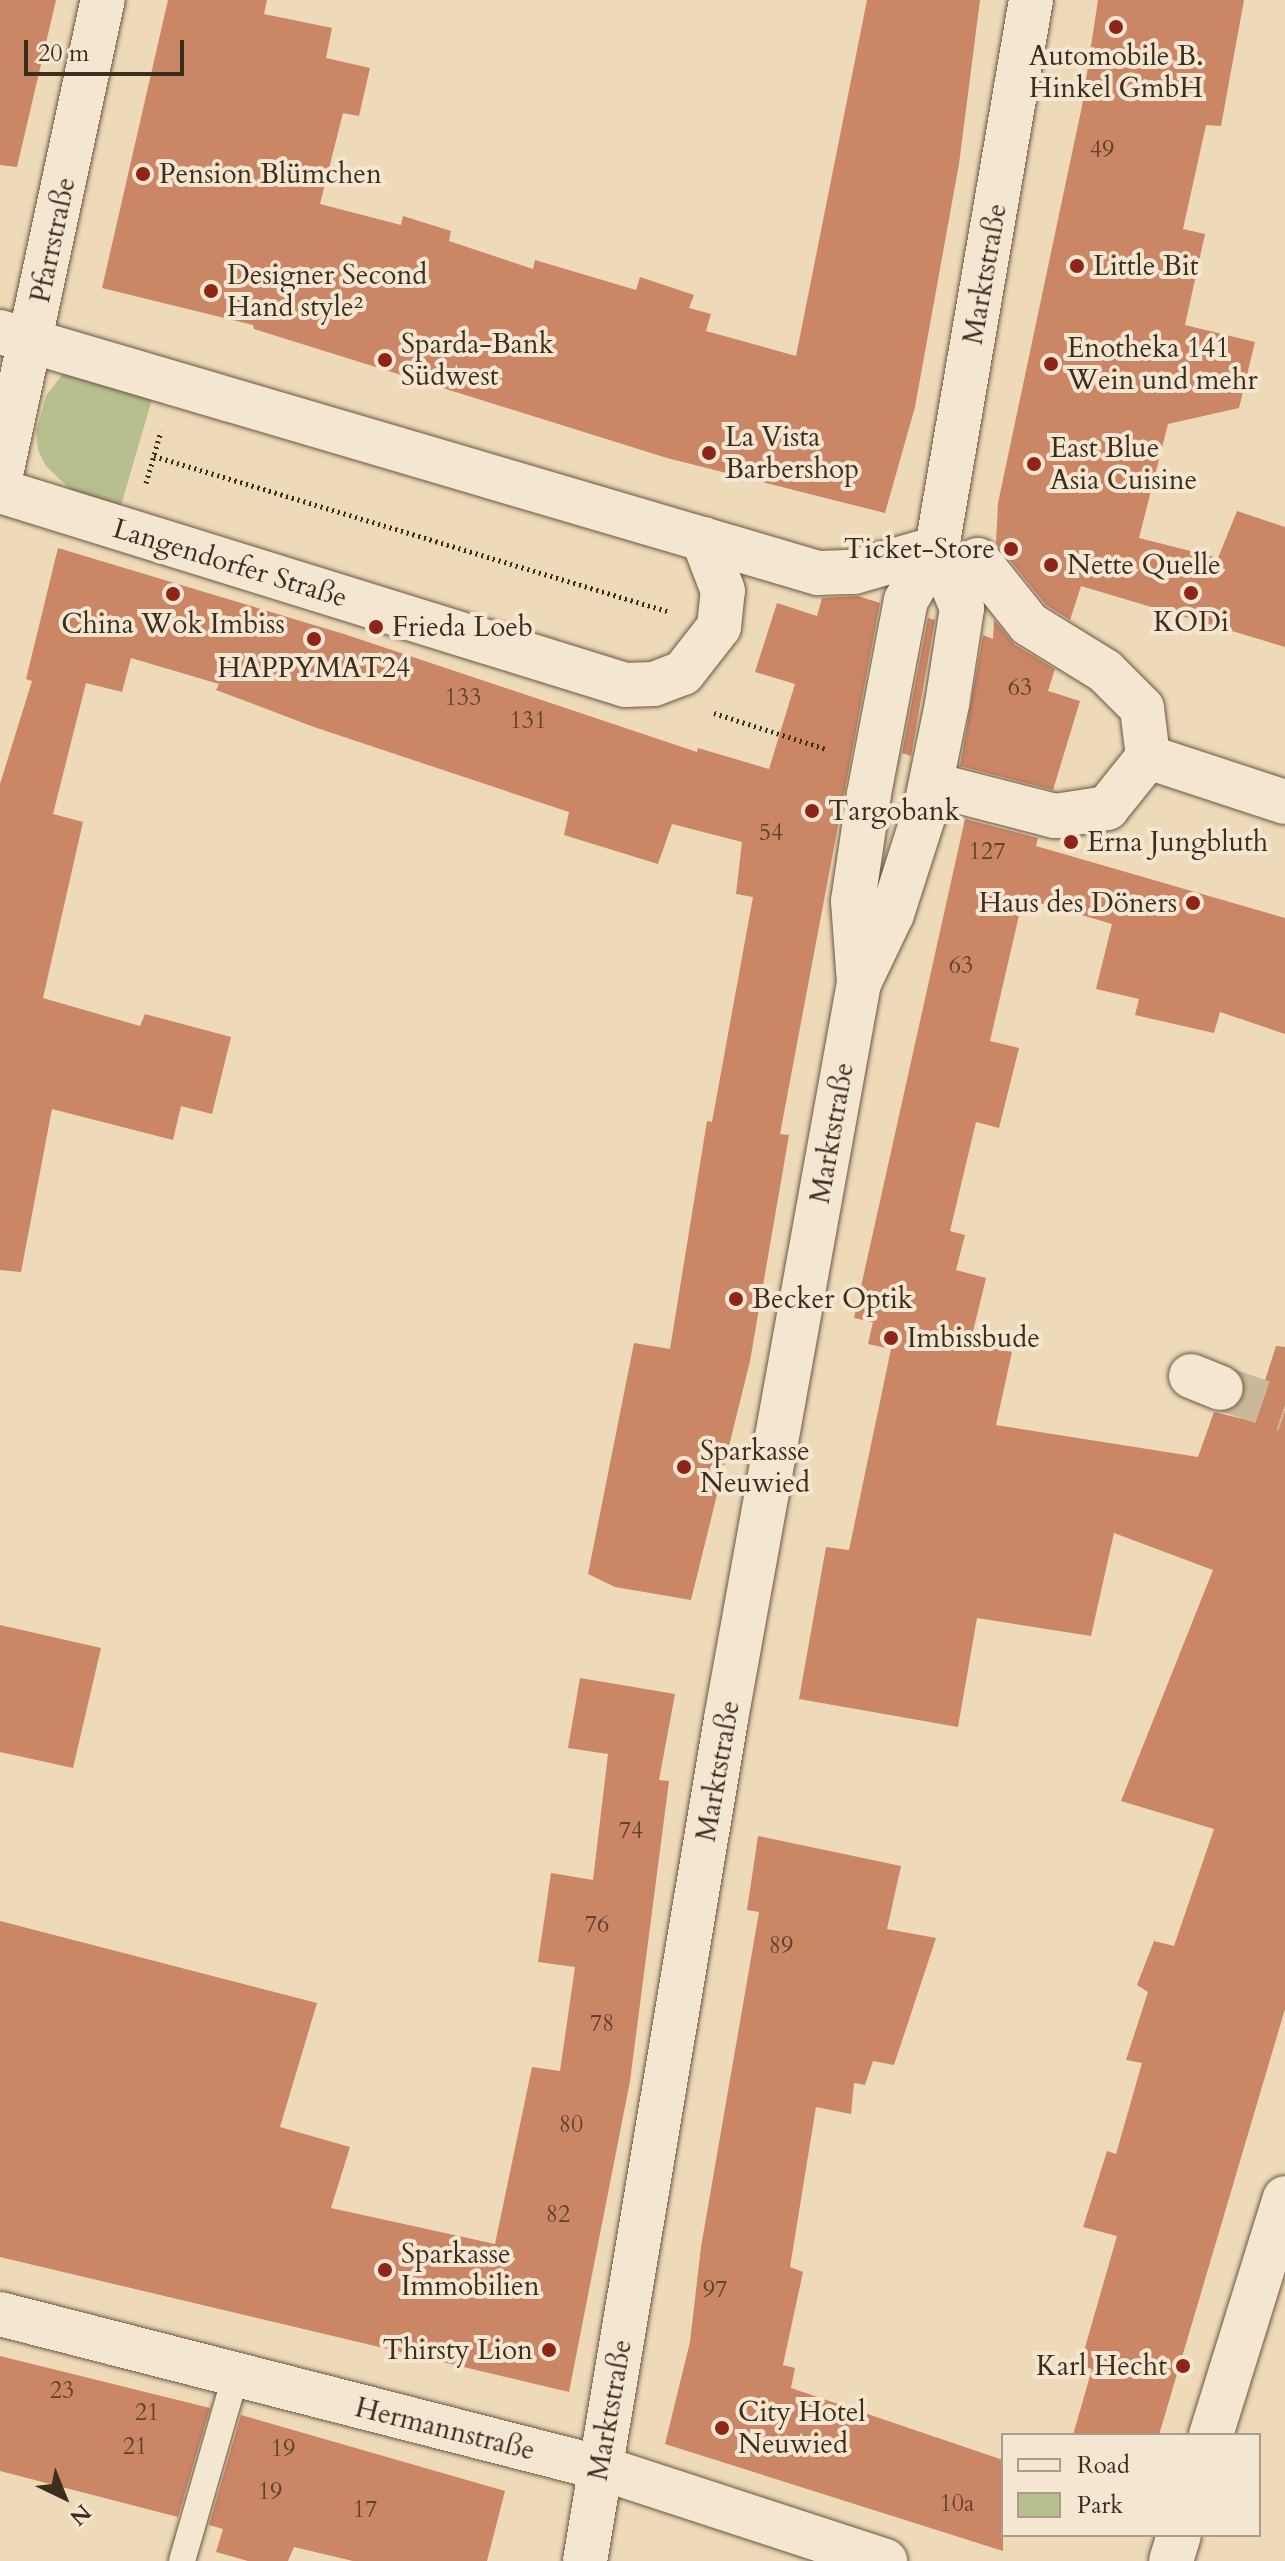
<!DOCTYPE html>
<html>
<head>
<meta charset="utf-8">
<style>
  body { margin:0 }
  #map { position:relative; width:1285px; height:2561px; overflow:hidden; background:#eed9b8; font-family:Cardo,serif }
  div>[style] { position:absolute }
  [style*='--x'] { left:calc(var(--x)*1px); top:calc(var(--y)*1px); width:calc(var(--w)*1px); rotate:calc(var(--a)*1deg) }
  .green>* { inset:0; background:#b8bf8f }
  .building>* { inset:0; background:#cb8666 }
  .street-tunnel>* { height:44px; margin-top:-22px; transform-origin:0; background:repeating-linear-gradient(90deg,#cbb799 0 44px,transparent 0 66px) }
  .path>* { height:5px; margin-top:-2.5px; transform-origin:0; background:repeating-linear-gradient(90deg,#3d2d1c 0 2px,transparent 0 6px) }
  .roads { filter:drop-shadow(0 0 2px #695843) drop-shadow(0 0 2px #695843) }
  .lane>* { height:26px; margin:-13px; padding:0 13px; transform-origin:13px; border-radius:13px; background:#f4e6d1 }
  .street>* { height:44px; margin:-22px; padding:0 22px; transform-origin:22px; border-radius:22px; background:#f4e6d1 }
  .secondary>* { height:44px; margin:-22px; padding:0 22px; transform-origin:22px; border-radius:22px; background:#f4e6d1 }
  .dots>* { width:22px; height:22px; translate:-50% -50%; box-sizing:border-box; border:4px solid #f4e6d1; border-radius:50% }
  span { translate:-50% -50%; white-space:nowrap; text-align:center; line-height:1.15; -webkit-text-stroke:8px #f4e6d1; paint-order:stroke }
  .number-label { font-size:24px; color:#60432e }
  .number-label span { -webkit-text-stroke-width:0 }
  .poi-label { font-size:28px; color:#3d2d1c }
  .left { translate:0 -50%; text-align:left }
  .right { translate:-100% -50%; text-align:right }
  .street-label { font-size:28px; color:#3d2d1c }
  .legend { position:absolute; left:1001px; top:2433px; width:260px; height:104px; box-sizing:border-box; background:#f4e6d1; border:2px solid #ab9c89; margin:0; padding:10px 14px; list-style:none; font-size:24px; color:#3d2d1c }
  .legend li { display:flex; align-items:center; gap:16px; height:40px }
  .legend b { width:40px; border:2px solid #ab9c89 }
  .north { position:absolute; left:24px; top:2457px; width:80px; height:80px; -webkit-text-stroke:6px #f4e6d1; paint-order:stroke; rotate:137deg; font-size:22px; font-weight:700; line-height:32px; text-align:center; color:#3d2d1c }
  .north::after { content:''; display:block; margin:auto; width:28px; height:36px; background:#3d2d1c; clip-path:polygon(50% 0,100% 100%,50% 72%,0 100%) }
  .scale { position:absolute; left:24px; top:40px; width:160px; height:36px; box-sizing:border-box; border:4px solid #3d2d1c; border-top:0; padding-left:10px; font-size:24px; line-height:28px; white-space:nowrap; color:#3d2d1c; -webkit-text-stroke:6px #f4e6d1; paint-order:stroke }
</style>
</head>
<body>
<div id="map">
  <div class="green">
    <i style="clip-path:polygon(65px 371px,155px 389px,120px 509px,72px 491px,45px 465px,38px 450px,36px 432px,46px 396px)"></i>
  </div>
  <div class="building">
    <i style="clip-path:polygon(0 0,56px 0,17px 167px,0 165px)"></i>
    <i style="clip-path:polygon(168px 0,267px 0,264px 14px,332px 28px,326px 58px,370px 68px,359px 116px,343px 113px,320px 204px,401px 225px,403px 216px,451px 231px,449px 241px,533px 269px,535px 260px,636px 290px,640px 277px,694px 295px,689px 308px,711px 314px,706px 331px,796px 356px,867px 0,980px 0,959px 164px,915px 407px,885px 513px,667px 458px,254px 329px,253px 325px,102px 288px)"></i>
    <i style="clip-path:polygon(1098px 0,1244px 0,1221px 126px,1206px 125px,1183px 229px,1205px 234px,1185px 325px,1255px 342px,1239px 408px,1168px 424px,1139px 538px,1218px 558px,1237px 511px,1285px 527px,1285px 647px,1081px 586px,1070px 620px,1046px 605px,996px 543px,998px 503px,1082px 106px)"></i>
    <i style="clip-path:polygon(58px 548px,344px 634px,697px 752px,698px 748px,769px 769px,795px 684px,755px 672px,777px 603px,817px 616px,822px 598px,858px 596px,880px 603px,780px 1134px,789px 1135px,750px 1361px,691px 1600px,615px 1587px,588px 1574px,634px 1343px,670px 1349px,707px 1121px,712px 1122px,753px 897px,736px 894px,742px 842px,672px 824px,658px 864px,564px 835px,569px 812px,314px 727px,216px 690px,219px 684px,131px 658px,122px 692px,86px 683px,53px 814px,83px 822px,43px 998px,140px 1026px,145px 1014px,231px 1037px,212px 1114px,181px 1106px,173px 1140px,52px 1109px,21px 1272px,0 1270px,0 784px,32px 681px,26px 679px)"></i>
    <i style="clip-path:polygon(928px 618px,935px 620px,911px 756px,902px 753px)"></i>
    <i style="clip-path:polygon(994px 620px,1015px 645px,1055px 669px,1048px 691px,1080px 701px,1053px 790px,960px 766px,983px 635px,993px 639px)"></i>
    <i style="clip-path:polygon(965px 819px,1038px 838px,1036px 846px,1285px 918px,1285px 1034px,1220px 1012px,1214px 1033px,1135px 1015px,1139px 999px,1096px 989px,1112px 924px,1023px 898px,990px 1041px,1019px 1048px,999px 1128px,976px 1122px,950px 1231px,965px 1235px,956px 1270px,986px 1278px,970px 1344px,1012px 1352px,996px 1425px,1198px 1457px,1214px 1412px,1252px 1421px,1276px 1346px,1285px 1347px,1285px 2009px,1159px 2435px,1073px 2435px,1092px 2369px,1080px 2365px,1117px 2236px,1083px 2227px,1107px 2151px,1116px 2154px,1142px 2063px,1126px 2060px,1148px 1992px,1137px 1985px,1154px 1941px,1174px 1946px,1214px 1829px,1121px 1801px,1213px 1570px,1114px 1533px,1091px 1636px,977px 1618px,958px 1727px,799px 1699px,826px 1547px,849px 1550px,891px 1349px,868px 1344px,873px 1322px,854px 1318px)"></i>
    <i style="clip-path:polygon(0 1625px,101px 1648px,73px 1768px,0 1752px)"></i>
    <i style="clip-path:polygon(580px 1678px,675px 1694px,659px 1780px,669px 1781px,630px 2081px,569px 2392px,0 2257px,0 1921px,317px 2003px,280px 2127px,350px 2147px,331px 2208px,495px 2244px,532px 2067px,560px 2071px,575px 1967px,538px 1962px,551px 1873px,593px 1880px,608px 1754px,568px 1748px)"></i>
    <i style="clip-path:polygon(758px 1836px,901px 1866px,887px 1929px,936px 1938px,894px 2065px,873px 2061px,865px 2085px,854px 2083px,851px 2114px,816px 2107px,790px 2267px,803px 2272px,783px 2365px,795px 2368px,791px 2388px,1003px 2460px,1003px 2551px,665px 2444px,690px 2342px,701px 2247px,759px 1912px,747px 1910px)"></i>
    <i style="clip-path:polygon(0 2356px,210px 2408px,178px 2517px,0 2471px)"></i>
    <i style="clip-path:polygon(241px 2415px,505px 2491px,487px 2561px,353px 2561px,294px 2547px,288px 2561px,248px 2561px,216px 2552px,223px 2529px,209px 2525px)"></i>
  </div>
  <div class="street-tunnel">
    <i style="--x:1221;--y:1388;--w:68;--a:19"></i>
  </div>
  <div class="path">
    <i style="--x:154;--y:456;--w:539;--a:16.82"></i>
    <i style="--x:146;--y:483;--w:54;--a:-73.9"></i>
    <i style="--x:714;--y:713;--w:118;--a:17.8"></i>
  </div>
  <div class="roads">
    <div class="lane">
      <i style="--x:182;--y:2561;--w:195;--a:-73.9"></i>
    </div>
    <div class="street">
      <i style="--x:0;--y:332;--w:853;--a:16.42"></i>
      <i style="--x:818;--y:573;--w:36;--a:-2"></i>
      <i style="--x:854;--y:572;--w:86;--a:-16.1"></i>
      <i style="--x:0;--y:479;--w:490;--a:-77.9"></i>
      <i style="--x:0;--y:491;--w:654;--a:17.24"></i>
      <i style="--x:625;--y:685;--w:29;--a:-2"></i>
      <i style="--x:654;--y:684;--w:31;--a:-21"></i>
      <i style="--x:683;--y:673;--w:58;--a:-52"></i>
      <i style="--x:719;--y:627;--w:36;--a:-84"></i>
      <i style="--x:723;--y:591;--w:56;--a:-111"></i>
      <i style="--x:1148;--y:757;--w:144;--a:18.2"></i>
      <i style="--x:946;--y:788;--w:113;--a:14.4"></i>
      <i style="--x:1055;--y:816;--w:53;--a:-8.7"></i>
      <i style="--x:1107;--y:808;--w:65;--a:-51.2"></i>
      <i style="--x:1148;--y:757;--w:49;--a:-97"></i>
      <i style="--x:1142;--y:708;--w:52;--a:-135"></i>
      <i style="--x:1105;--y:671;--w:89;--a:-148.3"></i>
      <i style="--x:1029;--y:624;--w:82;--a:-128.6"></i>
      <i style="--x:860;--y:981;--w:74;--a:-64.5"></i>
      <i style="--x:892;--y:914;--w:108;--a:-72.2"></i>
      <i style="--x:925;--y:811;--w:109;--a:-78.4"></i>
      <i style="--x:947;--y:704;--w:97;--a:-81.1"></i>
      <i style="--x:962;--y:608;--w:65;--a:-112.6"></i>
      <i style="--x:1191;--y:1376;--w:32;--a:22"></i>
      <i style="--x:1211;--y:2435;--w:248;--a:-72.7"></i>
      <i style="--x:585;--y:2561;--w:854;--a:-80.49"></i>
      <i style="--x:726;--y:1719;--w:748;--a:-79.76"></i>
      <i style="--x:859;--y:983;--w:82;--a:-94.2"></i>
      <i style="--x:853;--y:901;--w:108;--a:-81.5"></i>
      <i style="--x:869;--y:794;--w:197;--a:-79.2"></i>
      <i style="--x:906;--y:600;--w:61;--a:-59.2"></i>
      <i style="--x:937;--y:548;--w:556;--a:-80.27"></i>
      <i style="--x:1171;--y:2561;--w:27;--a:-73"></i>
    </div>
    <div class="secondary">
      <i style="--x:0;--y:2314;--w:620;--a:14.37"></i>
      <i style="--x:601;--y:2468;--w:299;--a:18.1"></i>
    </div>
  </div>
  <div class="dots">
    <i style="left:1116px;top:27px;background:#8f2418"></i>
    <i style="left:143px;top:174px;background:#8f2418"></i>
    <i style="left:1077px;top:266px;background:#8f2418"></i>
    <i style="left:211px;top:291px;background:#8f2418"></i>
    <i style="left:385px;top:360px;background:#8f2418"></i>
    <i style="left:1051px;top:364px;background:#8f2418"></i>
    <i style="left:709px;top:453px;background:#8f2418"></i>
    <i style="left:1034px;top:464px;background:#8f2418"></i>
    <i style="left:1011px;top:549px;background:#8f2418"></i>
    <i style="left:1051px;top:565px;background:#8f2418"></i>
    <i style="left:1191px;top:593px;background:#8f2418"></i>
    <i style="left:173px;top:594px;background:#8f2418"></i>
    <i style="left:376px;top:627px;background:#8f2418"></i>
    <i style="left:314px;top:639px;background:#8f2418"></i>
    <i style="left:812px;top:811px;background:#8f2418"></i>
    <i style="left:1071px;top:842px;background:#8f2418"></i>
    <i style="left:1193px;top:903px;background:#8f2418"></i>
    <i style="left:736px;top:1299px;background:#8f2418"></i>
    <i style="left:891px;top:1338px;background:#8f2418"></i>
    <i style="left:684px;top:1467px;background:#8f2418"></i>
    <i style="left:385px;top:2270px;background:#8f2418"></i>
    <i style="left:549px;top:2350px;background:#8f2418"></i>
    <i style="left:1183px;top:2366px;background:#8f2418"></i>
    <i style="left:722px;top:2428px;background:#8f2418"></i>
  </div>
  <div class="number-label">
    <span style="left:1102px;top:150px">49</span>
    <span style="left:1020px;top:688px">63</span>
    <span style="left:463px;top:698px">133</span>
    <span style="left:528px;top:721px">131</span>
    <span style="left:771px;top:833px">54</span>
    <span style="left:987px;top:852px">127</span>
    <span style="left:961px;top:966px">63</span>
    <span style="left:631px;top:1831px">74</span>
    <span style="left:597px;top:1925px">76</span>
    <span style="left:781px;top:1946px">89</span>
    <span style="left:602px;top:2024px">78</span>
    <span style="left:571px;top:2125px">80</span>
    <span style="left:558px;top:2215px">82</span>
    <span style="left:715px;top:2290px">97</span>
    <span style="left:62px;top:2391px">23</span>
    <span style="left:147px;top:2413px">21</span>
    <span style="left:135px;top:2447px">21</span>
    <span style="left:283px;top:2449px">19</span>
    <span style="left:270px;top:2492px">19</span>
    <span style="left:957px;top:2504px">10a</span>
    <span style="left:365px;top:2510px">17</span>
  </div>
  <div class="poi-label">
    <span style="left:1116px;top:72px">Automobile B.<br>Hinkel GmbH</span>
    <span class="left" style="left:159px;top:174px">Pension Blümchen</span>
    <span class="left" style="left:1093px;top:266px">Little Bit</span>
    <span class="left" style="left:227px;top:291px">Designer Second<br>Hand style²</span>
    <span class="left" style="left:401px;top:360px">Sparda-Bank<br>Südwest</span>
    <span class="left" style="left:1067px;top:364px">Enotheka 141<br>Wein und mehr</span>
    <span class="left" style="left:725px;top:453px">La Vista<br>Barbershop</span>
    <span class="left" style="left:1050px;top:464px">East Blue<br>Asia Cuisine</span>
    <span class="right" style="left:995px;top:549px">Ticket-Store</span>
    <span class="left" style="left:1067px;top:565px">Nette Quelle</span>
    <span style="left:1191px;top:622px">KODi</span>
    <span style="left:173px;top:624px">China Wok Imbiss</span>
    <span class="left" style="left:392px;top:627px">Frieda Loeb</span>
    <span style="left:314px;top:668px">HAPPYMAT24</span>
    <span class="left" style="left:828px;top:811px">Targobank</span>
    <span class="left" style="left:1087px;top:842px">Erna Jungbluth</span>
    <span class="right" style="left:1177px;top:903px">Haus des Döners</span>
    <span class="left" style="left:752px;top:1299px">Becker Optik</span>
    <span class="left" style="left:907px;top:1338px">Imbissbude</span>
    <span class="left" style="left:700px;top:1467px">Sparkasse<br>Neuwied</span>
    <span class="left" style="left:401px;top:2270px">Sparkasse<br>Immobilien</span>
    <span class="right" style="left:533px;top:2350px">Thirsty Lion</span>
    <span class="right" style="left:1167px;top:2366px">Karl Hecht</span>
    <span class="left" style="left:738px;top:2428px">City Hotel<br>Neuwied</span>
  </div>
  <div class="street-label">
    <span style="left:53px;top:240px;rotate:-78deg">Pfarrstraße</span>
    <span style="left:985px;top:274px;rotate:-80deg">Marktstraße</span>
    <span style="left:230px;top:563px;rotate:17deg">Langendorfer Straße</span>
    <span style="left:832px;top:1133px;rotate:-80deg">Marktstraße</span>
    <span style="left:718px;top:1771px;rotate:-80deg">Marktstraße</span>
    <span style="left:610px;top:2410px;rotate:-80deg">Marktstraße</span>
    <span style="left:445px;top:2429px;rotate:14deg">Hermannstraße</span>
  </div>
  <ul class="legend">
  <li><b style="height:10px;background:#f4e6d1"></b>Road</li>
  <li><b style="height:22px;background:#b8bf8f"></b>Park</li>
  </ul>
  <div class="north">N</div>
  <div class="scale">20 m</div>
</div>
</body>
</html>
